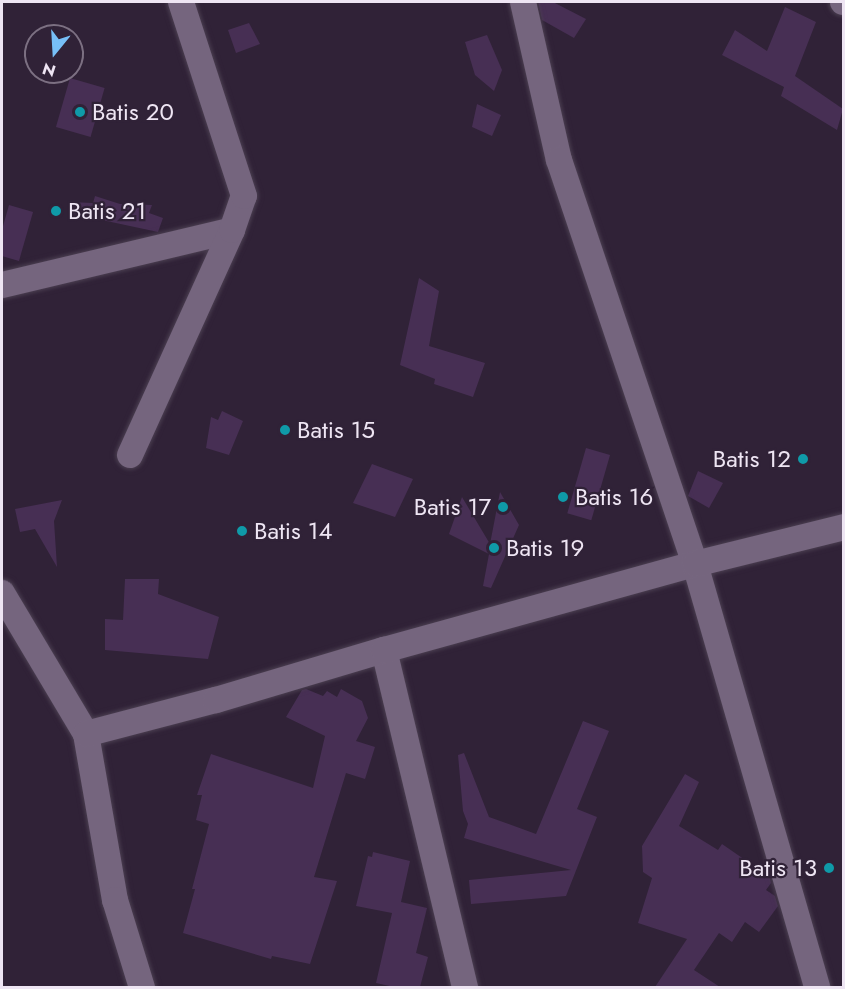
<!DOCTYPE html>
<html>
<head>
<meta charset="utf-8">
<style>
  body { margin:0 }
  #map { position:relative; width:845px; height:989px; overflow:hidden; background:#302237; font-family:Jost,sans-serif }
  div>[style] { position:absolute }
  [style*='--x'] { left:calc(var(--x)*1px); top:calc(var(--y)*1px); width:calc(var(--w)*1px); rotate:calc(var(--a)*1deg) }
  .building>* { inset:0; background:#472f54; transform-origin:0 0 }
  .roads { filter:drop-shadow(0 0 2px #4b3f51) drop-shadow(0 0 2px #4b3f51) }
  .minor>* { height:26px; margin:-13px; padding:0 13px; transform-origin:13px; border-radius:13px; background:#75657e }
  .dots>* { width:16px; height:16px; translate:-50% -50%; box-sizing:border-box; border:3px solid #302237; border-radius:50% }
  span { translate:-50% -50%; white-space:nowrap; text-align:center; line-height:1.15; -webkit-text-stroke:4.5px #302237; paint-order:stroke }
  .poi-label { font-size:24px; color:#eee5f3 }
  .left { translate:0 -50%; text-align:left }
  .right { translate:-100% -50%; text-align:right }
  .frame { position:absolute; inset:0; border:3px solid #eee5f3; pointer-events:none }
  .north { position:absolute; left:24px; top:24px; width:60px; height:60px; box-sizing:border-box; background:#302237; border:2px solid #7c7082; border-radius:50%; rotate:198deg; font-size:16px; font-weight:700; line-height:24px; text-align:center; color:#eee5f3 }
  .north::after { content:''; display:block; margin:auto; width:21px; height:27px; background:#77bff7; clip-path:polygon(50% 0,100% 100%,50% 72%,0 100%) }
</style>
</head>
<body>
<div id="map">
  <div class="building">
    <i style="clip-path:polygon(538px 2px,553px 2px,586px 19px,574px 38px,542px 20px)"></i>
    <i style="clip-path:polygon(785px 7px,816px 22px,795px 76px,843px 109px,837px 130px,781px 96px,784px 87px,722px 55px,735px 30px,767px 51px)"></i>
    <i style="clip-path:polygon(249px 23px,260px 44px,236px 53px,228px 30px)"></i>
    <i style="clip-path:polygon(487px 35px,502px 70px,494px 91px,475px 75px,465px 42px)"></i>
    <i style="left:70px;top:78px;width:36px;height:51px;rotate:16deg"></i>
    <i style="clip-path:polygon(477px 104px,501px 115px,492px 136px,472px 127px)"></i>
    <i style="clip-path:polygon(95px 196px,120px 204px,152px 205px,149px 213px,163px 218px,158px 232px,69px 213px,70px 202px,93px 203px)"></i>
    <i style="left:9px;top:205px;width:25px;height:51px;rotate:16deg"></i>
    <i style="clip-path:polygon(419px 278px,439px 291px,429px 346px,485px 363px,473px 397px,434px 384px,435px 379px,400px 365px)"></i>
    <i style="clip-path:polygon(222px 411px,243px 421px,229px 455px,206px 448px,211px 417px,218px 420px)"></i>
    <i style="left:586px;top:448px;width:25px;height:68px;rotate:16deg"></i>
    <i style="clip-path:polygon(372px 464px,413px 479px,395px 517px,353px 503px)"></i>
    <i style="clip-path:polygon(698px 471px,723px 483px,709px 508px,688px 496px)"></i>
    <i style="clip-path:polygon(500px 492px,519px 525px,491px 588px,483px 586px,489px 554px,449px 534px,462px 497px,490px 544px)"></i>
    <i style="clip-path:polygon(62px 500px,54px 521px,57px 567px,35px 529px,20px 532px,15px 509px)"></i>
    <i style="clip-path:polygon(125px 579px,159px 579px,158px 594px,219px 617px,208px 659px,105px 650px,105px 619px,123px 620px)"></i>
    <i style="clip-path:polygon(306px 689px,323px 696px,327px 691px,337px 697px,341px 689px,362px 701px,368px 718px,356px 741px,375px 747px,365px 779px,346px 773px,314px 877px,337px 881px,310px 964px,272px 956px,271px 959px,183px 933px,195px 889px,192px 889px,209px 824px,196px 820px,202px 795px,197px 795px,211px 754px,313px 788px,325px 736px,286px 717px,302px 690px)"></i>
    <i style="clip-path:polygon(583px 721px,609px 731px,577px 809px,597px 817px,566px 896px,471px 904px,469px 880px,571px 870px,464px 838px,468px 824px,463px 811px,458px 755px,464px 753px,489px 817px,536px 834px)"></i>
    <i style="clip-path:polygon(685px 774px,699px 782px,679px 826px,718px 850px,722px 844px,770px 877px,771px 883px,766px 890px,775px 896px,778px 906px,759px 932px,745px 922px,732px 942px,719px 933px,694px 970px,720px 987px,655px 987px,687px 939px,638px 923px,652px 878px,643px 872px,642px 846px)"></i>
    <i style="clip-path:polygon(373px 852px,410px 861px,401px 902px,427px 908px,416px 953px,428px 957px,420px 987px,394px 987px,376px 983px,392px 913px,356px 906px,368px 856px,372px 857px)"></i>
  </div>
  <div class="roads">
    <div class="minor">
      <i style="--x:523;--y:2;--w:162;--a:77.2"></i>
      <i style="--x:559;--y:160;--w:426;--a:71.4"></i>
      <i style="--x:695;--y:564;--w:441;--a:73.9"></i>
      <i style="--x:843;--y:2;--w:1;--a:0"></i>
      <i style="--x:2;--y:285;--w:236;--a:-13.4"></i>
      <i style="--x:130;--y:455;--w:247;--a:-65.6"></i>
      <i style="--x:232;--y:230;--w:36;--a:-71"></i>
      <i style="--x:244;--y:196;--w:204;--a:-108"></i>
      <i style="--x:2;--y:593;--w:164;--a:59.2"></i>
      <i style="--x:86;--y:734;--w:169;--a:80.1"></i>
      <i style="--x:115;--y:900;--w:92;--a:72.9"></i>
      <i style="--x:384;--y:650;--w:348;--a:76.5"></i>
      <i style="--x:86;--y:734;--w:134;--a:-14.7"></i>
      <i style="--x:216;--y:700;--w:175;--a:-16.6"></i>
      <i style="--x:384;--y:650;--w:323;--a:-15.5"></i>
      <i style="--x:695;--y:564;--w:154;--a:-13.9"></i>
    </div>
  </div>
  <div class="dots">
    <i style="left:80px;top:112px;background:#0f9aa8"></i>
    <i style="left:56px;top:211px;background:#0f9aa8"></i>
    <i style="left:285px;top:430px;background:#0f9aa8"></i>
    <i style="left:803px;top:459px;background:#0f9aa8"></i>
    <i style="left:563px;top:497px;background:#0f9aa8"></i>
    <i style="left:503px;top:507px;background:#0f9aa8"></i>
    <i style="left:242px;top:531px;background:#0f9aa8"></i>
    <i style="left:494px;top:548px;background:#0f9aa8"></i>
    <i style="left:829px;top:868px;background:#0f9aa8"></i>
  </div>
  <div class="poi-label">
    <span class="left" style="left:92px;top:112px">Batis 20</span>
    <span class="left" style="left:68px;top:211px">Batis 21</span>
    <span class="left" style="left:297px;top:430px">Batis 15</span>
    <span class="right" style="left:791px;top:459px">Batis 12</span>
    <span class="left" style="left:575px;top:497px">Batis 16</span>
    <span class="right" style="left:491px;top:507px">Batis 17</span>
    <span class="left" style="left:254px;top:531px">Batis 14</span>
    <span class="left" style="left:506px;top:548px">Batis 19</span>
    <span class="right" style="left:817px;top:868px">Batis 13</span>
  </div>
  <div class="frame"></div>
  <div class="north">N</div>
</div>
</body>
</html>
